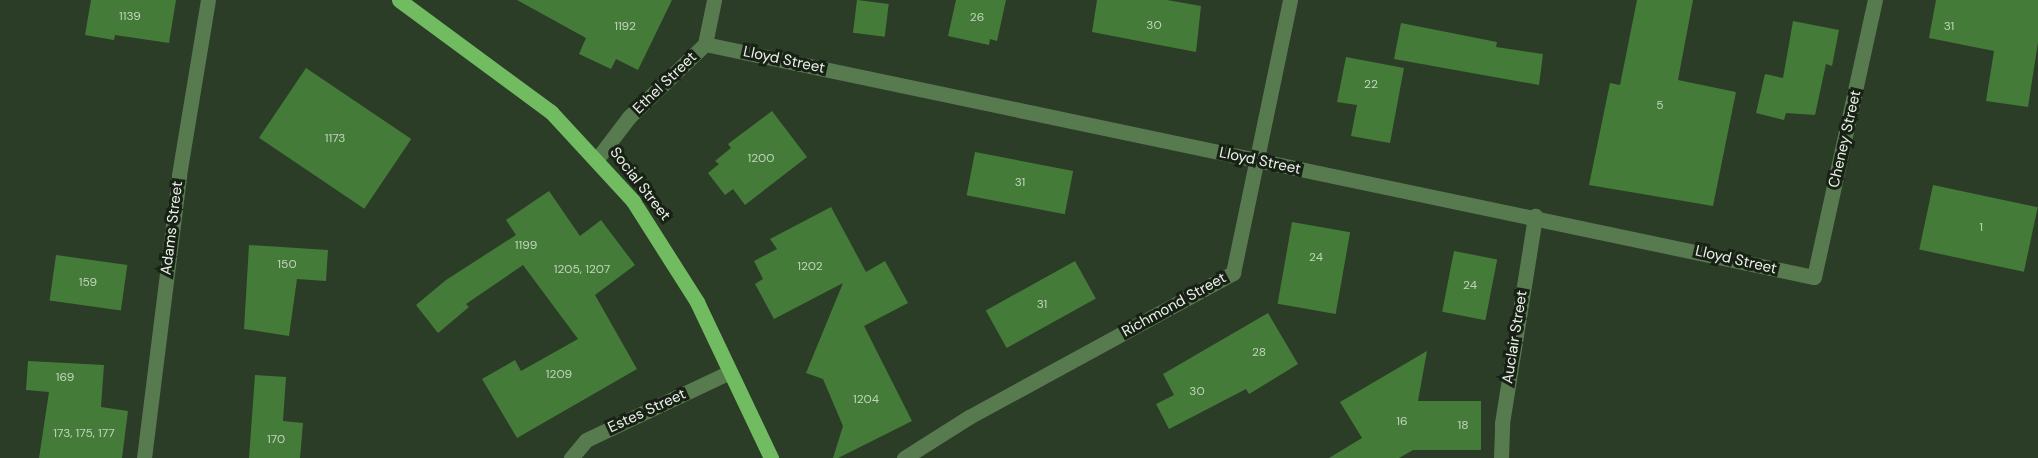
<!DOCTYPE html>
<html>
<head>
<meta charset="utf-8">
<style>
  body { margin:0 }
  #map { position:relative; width:2038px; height:458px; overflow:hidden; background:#2b3d27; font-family:"DM Sans",sans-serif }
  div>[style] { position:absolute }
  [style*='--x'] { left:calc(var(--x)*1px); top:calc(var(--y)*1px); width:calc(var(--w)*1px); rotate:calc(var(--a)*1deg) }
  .building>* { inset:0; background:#457b39; transform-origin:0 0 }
  .minor>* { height:15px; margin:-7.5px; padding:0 7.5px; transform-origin:7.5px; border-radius:7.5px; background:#577b4f }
  .major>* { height:15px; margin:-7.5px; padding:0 7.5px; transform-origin:7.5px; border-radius:7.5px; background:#71bc60 }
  span { translate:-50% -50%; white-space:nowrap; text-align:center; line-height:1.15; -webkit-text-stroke:6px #192117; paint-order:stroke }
  .number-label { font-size:12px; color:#bfd5ba }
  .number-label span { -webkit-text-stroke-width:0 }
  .street-label { font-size:15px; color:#e8f3e5 }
</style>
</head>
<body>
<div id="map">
  <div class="building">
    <i style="clip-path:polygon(91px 0,176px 0,169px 43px,115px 35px,114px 40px,85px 35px)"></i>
    <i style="clip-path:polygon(517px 0,672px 0,638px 70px,616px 59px,611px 69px,579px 54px,586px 38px)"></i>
    <i style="left:857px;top:0;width:32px;height:33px;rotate:7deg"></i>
    <i style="clip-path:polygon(956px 0,1006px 0,997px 41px,990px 39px,989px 45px,948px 36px)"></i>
    <i style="clip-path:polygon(1097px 0,1167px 0,1201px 6px,1196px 52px,1092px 32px)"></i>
    <i style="clip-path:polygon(1637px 0,1693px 0,1678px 80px,1736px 92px,1713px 206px,1589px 185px,1610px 83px,1620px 85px)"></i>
    <i style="clip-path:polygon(1936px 0,2038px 0,2038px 42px,2028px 107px,1986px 101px,1994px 51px,1929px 38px)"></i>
    <i style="clip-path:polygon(1793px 21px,1839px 30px,1832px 66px,1826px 64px,1815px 115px,1786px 113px,1784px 120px,1756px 113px,1765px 74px,1783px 78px)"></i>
    <i style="clip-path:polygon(1401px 23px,1497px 42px,1496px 47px,1543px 54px,1539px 85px,1394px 59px)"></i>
    <i style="clip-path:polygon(1346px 57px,1404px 68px,1390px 143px,1351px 136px,1357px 105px,1337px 102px)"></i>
    <i style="left:306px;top:68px;width:127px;height:84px;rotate:34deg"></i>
    <i style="clip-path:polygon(772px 111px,807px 157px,745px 205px,733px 189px,725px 195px,708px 173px,719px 164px,715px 161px,731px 148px,728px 144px)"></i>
    <i style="left:975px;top:152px;width:100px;height:44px;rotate:11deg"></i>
    <i style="left:1933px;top:185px;width:107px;height:66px;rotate:12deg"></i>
    <i style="clip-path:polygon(549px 191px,580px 236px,601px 220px,635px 265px,595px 295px,637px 369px,517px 438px,482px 379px,515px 360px,521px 371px,578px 339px,523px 265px,466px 304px,469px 307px,438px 333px,416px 305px,446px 280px,516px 235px,506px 220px)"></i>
    <i style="clip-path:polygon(831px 207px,866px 272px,885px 261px,908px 303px,864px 326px,912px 421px,838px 458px,833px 458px,843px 426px,823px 379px,806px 373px,843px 283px,774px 319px,755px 284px,763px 279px,754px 261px,777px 249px,770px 239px)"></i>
    <i style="left:1292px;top:222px;width:59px;height:83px;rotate:10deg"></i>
    <i style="clip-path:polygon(249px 245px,328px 250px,326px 281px,297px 279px,289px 336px,244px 329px)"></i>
    <i style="left:1454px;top:251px;width:44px;height:62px;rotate:11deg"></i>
    <i style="left:56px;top:255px;width:72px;height:46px;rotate:8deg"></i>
    <i style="left:1075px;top:261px;width:43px;height:102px;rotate:61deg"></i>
    <i style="clip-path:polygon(1268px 313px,1298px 364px,1249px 394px,1246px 389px,1169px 429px,1156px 404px,1174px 395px,1163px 374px)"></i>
    <i style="clip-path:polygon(1427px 351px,1418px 401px,1481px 401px,1481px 450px,1413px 450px,1399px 458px,1329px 458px,1362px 438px,1340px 402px)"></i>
    <i style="clip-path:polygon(28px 361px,104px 365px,101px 407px,128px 411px,122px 458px,39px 458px,49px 392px,26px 390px)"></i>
    <i style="clip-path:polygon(255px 375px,286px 377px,283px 421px,303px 423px,300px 458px,249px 458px)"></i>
  </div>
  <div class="minor">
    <i style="--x:705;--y:44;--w:1133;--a:11.87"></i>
    <i style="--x:1814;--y:277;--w:284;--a:-77.6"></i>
    <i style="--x:597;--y:159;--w:53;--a:-52.7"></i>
    <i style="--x:629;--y:117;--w:105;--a:-43.8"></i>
    <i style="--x:705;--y:44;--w:45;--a:-78.4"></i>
    <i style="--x:144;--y:458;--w:285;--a:-82.9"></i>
    <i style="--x:179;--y:175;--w:177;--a:-80.6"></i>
    <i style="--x:571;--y:458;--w:23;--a:-50"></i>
    <i style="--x:586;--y:440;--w:159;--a:-25.3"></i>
    <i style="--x:904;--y:458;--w:77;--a:-32.2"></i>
    <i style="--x:969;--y:417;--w:301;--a:-28.6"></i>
    <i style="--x:1233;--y:273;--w:279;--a:-78.2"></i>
    <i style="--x:1501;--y:458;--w:35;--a:-88"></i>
    <i style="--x:1502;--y:423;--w:210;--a:-80.9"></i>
  </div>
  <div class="major">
    <i style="--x:399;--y:0;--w:189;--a:36.4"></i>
    <i style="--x:551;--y:112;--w:121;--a:47.3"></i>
    <i style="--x:633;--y:201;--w:120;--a:57.6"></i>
    <i style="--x:697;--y:302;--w:173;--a:64.6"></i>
  </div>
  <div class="number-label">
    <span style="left:130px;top:17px">1139</span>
    <span style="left:977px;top:18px">26</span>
    <span style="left:1154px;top:26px">30</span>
    <span style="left:625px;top:27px">1192</span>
    <span style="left:1949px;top:27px">31</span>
    <span style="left:1371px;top:85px">22</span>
    <span style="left:1660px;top:106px">5</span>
    <span style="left:335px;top:139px">1173</span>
    <span style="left:761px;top:159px">1200</span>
    <span style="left:1020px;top:183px">31</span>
    <span style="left:1981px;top:228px">1</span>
    <span style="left:526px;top:246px">1199</span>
    <span style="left:1316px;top:258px">24</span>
    <span style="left:287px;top:265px">150</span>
    <span style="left:810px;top:267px">1202</span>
    <span style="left:582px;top:270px">1205, 1207</span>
    <span style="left:88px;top:283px">159</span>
    <span style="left:1470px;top:286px">24</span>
    <span style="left:1042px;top:305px">31</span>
    <span style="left:1259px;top:353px">28</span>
    <span style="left:559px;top:375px">1209</span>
    <span style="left:65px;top:378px">169</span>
    <span style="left:1197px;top:392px">30</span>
    <span style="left:866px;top:400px">1204</span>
    <span style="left:1402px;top:422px">16</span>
    <span style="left:1463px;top:426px">18</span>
    <span style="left:84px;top:434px">173, 175, 177</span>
    <span style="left:276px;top:440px">170</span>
  </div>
  <div class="street-label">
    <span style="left:784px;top:60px;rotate:12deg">Lloyd Street</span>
    <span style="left:665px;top:83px;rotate:-44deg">Ethel Street</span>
    <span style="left:1845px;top:139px;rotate:-77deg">Cheney Street</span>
    <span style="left:1260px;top:161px;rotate:12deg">Lloyd Street</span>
    <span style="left:640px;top:184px;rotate:52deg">Social Street</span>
    <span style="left:172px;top:228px;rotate:-83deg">Adams Street</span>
    <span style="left:1736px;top:260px;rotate:13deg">Lloyd Street</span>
    <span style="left:1174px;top:305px;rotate:-29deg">Richmond Street</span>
    <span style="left:1515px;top:337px;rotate:-81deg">Auclair Street</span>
    <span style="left:647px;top:411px;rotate:-25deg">Estes Street</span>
  </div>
</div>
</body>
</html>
